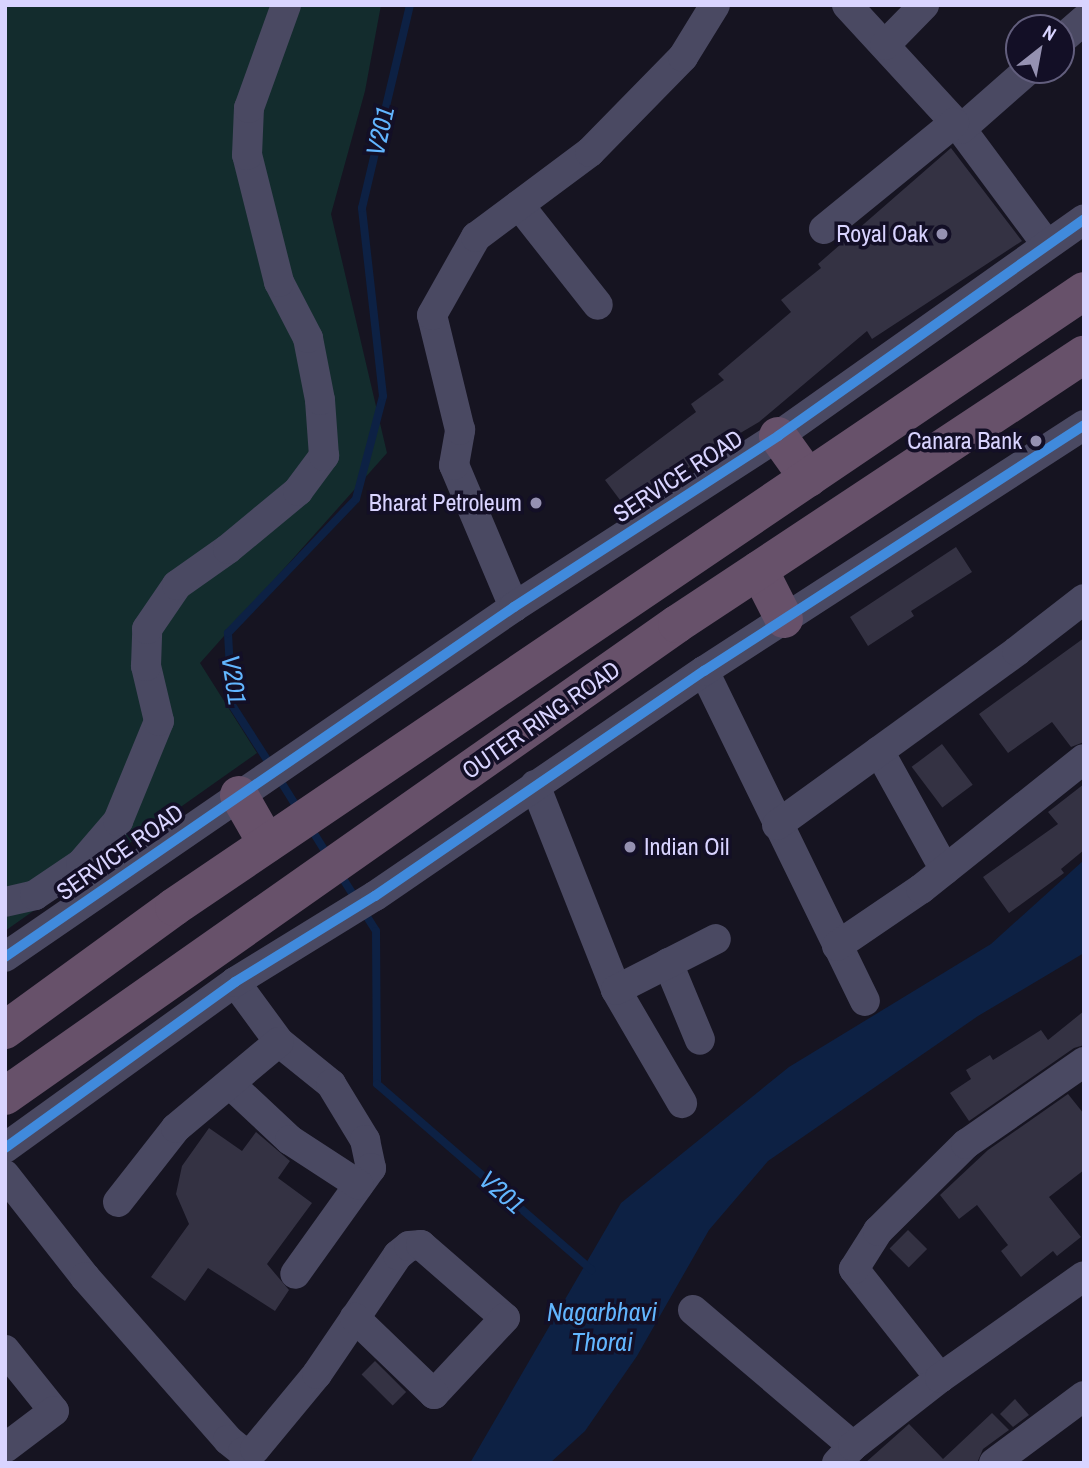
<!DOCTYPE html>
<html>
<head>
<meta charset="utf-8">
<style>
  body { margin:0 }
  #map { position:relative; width:1089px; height:1468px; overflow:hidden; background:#161421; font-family:"Archivo Narrow",sans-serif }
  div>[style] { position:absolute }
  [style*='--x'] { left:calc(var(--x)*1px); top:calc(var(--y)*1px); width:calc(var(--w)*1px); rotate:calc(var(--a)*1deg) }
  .green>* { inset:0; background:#132c2d }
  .water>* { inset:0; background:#0d2144 }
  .stream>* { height:8px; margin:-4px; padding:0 4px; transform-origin:4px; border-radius:4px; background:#0d2144 }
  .building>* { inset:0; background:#343243; transform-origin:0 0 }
  .minor>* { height:30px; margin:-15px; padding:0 15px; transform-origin:15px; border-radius:15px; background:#4a4962 }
  .highway>* { height:38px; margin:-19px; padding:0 19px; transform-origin:19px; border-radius:19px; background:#67516a }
  .cycleway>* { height:10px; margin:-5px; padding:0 5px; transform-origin:5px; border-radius:5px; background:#408adc }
  .dots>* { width:19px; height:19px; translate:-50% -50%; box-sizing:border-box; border:4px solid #130f26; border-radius:50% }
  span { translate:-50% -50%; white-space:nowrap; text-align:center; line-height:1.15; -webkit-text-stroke:7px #130f26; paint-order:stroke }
  .poi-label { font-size:24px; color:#d9d4ff }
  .right { translate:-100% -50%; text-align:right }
  .left { translate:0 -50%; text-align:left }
  .street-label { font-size:24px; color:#d9d4ff }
  .water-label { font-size:26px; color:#62b6ff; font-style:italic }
  .frame { position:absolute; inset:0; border:7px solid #d9d4ff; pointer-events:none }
  .north { position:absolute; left:1005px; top:14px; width:70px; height:70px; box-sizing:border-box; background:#130f26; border:2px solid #625e7d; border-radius:50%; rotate:31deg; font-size:19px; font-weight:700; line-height:28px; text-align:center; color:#d9d4ff }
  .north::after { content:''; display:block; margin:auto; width:24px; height:32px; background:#9591b1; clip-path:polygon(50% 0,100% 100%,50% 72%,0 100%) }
</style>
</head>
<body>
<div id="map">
  <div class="green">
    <i style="clip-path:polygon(5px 5px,381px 5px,365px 91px,331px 214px,387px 453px,200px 663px,257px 753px,5px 931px)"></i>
  </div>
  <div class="water">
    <i style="clip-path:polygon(1084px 860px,1084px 953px,978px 1016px,768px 1161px,709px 1230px,637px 1356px,585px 1431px,550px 1463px,470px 1463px,621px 1203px,789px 1067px,991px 944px)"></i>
  </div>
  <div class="stream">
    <i style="--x:271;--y:766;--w:72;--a:-122.6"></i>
    <i style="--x:232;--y:705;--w:72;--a:-93.2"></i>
    <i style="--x:228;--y:633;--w:185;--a:-46.3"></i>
    <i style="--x:356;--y:499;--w:106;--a:-75.3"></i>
    <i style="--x:383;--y:396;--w:189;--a:-96.4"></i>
    <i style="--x:362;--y:208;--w:209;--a:-76.7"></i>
    <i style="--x:278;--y:777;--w:39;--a:58"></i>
    <i style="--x:310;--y:827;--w:36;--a:58"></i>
    <i style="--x:340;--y:874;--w:67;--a:57.7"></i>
    <i style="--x:376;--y:931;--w:153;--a:89.6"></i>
    <i style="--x:377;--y:1084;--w:284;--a:40.9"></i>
  </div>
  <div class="building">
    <i style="clip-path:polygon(951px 148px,1022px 241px,872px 339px,867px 331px,759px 422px,720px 445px,629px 512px,605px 480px,696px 412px,691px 404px,724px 380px,718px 374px,791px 312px,781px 300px,821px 268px,818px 264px)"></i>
    <i style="clip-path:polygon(956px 547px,972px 572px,911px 611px,914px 616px,868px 646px,850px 617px)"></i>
    <i style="clip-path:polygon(1084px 638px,1084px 742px,1071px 747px,1052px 722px,1008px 753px,979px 714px)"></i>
    <i style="left:942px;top:744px;width:51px;height:38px;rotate:53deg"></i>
    <i style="clip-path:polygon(1084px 784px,1084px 850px,1061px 869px,1064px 873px,1009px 913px,983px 877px,1058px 824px,1048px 812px)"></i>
    <i style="clip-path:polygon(1084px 1011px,1084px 1045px,1074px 1048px,969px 1121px,950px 1093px,971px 1079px,966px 1070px,990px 1055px,993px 1060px,1041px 1030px,1048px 1040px)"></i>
    <i style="clip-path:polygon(1068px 1094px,1084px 1114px,1084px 1170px,1049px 1197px,1081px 1237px,1057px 1256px,1053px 1251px,1021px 1277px,1001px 1251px,1008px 1245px,977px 1205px,959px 1219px,940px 1195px,988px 1150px)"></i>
    <i style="clip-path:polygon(209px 1128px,242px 1151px,256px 1132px,290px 1161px,278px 1178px,312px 1203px,267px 1264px,289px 1290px,275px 1311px,208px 1268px,185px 1301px,151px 1277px,189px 1224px,176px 1194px,182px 1166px)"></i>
    <i style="left:908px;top:1230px;width:27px;height:26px;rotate:45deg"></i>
    <i style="left:375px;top:1361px;width:44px;height:19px;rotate:45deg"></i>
    <i style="clip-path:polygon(1015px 1399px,1029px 1415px,1013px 1427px,1000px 1414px)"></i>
    <i style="clip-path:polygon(992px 1413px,1009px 1430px,983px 1449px,977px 1463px,865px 1463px,909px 1424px,943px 1459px)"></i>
  </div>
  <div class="minor">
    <i style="--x:847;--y:5;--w:168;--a:47.4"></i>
    <i style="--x:961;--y:129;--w:144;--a:53.4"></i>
    <i style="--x:1061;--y:40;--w:30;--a:-41"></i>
    <i style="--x:885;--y:45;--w:56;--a:-45.7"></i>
    <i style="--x:961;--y:129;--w:89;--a:-41.4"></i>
    <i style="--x:519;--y:205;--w:127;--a:51.7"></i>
    <i style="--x:824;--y:229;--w:168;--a:-39.2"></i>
    <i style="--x:514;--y:607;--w:154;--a:-112.9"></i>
    <i style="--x:454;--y:465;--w:36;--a:-80"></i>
    <i style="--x:460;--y:430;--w:118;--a:-103.7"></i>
    <i style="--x:432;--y:315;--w:90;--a:-60.6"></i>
    <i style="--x:476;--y:237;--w:142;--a:-36.7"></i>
    <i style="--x:590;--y:152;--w:133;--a:-45.6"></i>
    <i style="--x:683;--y:57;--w:61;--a:-58.4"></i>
    <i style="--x:704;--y:671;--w:367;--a:64"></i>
    <i style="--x:879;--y:751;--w:136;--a:61"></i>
    <i style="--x:535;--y:785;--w:220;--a:68.4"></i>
    <i style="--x:616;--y:990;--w:131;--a:59.7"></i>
    <i style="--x:777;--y:825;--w:296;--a:-35.9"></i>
    <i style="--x:1017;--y:651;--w:85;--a:-37.8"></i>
    <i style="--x:5;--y:902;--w:31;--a:-13"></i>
    <i style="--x:35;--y:895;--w:55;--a:-34"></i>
    <i style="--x:81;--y:864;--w:57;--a:-49.3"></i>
    <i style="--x:118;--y:821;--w:108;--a:-67.7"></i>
    <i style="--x:159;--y:721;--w:57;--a:-103.3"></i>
    <i style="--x:146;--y:666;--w:37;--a:-88"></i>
    <i style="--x:147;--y:629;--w:53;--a:-55.7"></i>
    <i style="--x:177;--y:585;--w:62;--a:-35.2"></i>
    <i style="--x:228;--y:549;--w:91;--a:-39.6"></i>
    <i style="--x:298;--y:491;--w:44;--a:-53.4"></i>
    <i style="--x:324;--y:456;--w:56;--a:-94.1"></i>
    <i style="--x:320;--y:400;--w:63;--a:-101"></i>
    <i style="--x:308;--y:338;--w:63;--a:-117.4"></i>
    <i style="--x:279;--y:282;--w:131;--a:-104.1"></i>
    <i style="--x:247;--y:155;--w:47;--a:-87.6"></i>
    <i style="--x:249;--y:108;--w:109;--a:-70.2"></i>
    <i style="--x:837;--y:946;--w:102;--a:-34.2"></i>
    <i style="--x:921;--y:889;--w:208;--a:-38.6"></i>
    <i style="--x:5;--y:957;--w:618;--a:-34.51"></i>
    <i style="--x:514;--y:607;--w:315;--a:-32.9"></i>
    <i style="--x:778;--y:436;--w:375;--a:-35.3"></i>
    <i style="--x:668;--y:963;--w:83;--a:67.4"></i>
    <i style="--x:235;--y:982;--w:74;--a:53.7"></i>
    <i style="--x:279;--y:1042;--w:67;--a:38.9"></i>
    <i style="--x:331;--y:1084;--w:66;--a:58.7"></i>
    <i style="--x:365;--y:1140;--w:29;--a:78"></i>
    <i style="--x:371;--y:1168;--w:130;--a:125.6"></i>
    <i style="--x:616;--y:990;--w:112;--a:-27"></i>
    <i style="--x:230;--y:1084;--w:82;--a:43"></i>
    <i style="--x:290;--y:1140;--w:82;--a:33.1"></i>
    <i style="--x:5;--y:1148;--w:284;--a:-35.8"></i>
    <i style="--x:235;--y:982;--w:164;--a:-31.6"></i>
    <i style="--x:375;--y:896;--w:399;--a:-34.4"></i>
    <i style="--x:704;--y:671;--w:453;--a:-32.9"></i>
    <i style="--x:5;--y:1175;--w:130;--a:51.9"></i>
    <i style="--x:85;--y:1277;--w:217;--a:48.7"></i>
    <i style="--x:228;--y:1440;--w:19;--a:39"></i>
    <i style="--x:243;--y:1452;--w:12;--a:-14"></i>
    <i style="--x:255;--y:1449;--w:97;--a:-50.4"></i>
    <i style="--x:317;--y:1374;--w:144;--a:-55.8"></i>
    <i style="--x:398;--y:1255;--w:14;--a:-39"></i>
    <i style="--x:409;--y:1246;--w:12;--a:-5"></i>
    <i style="--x:421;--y:1245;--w:111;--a:41"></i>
    <i style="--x:505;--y:1318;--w:104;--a:133.1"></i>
    <i style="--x:434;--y:1394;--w:110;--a:-136.1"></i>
    <i style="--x:118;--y:1202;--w:94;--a:-51.9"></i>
    <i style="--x:176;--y:1128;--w:134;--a:-39.9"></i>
    <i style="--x:693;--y:1310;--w:210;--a:40.4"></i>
    <i style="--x:5;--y:1350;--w:78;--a:51.2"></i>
    <i style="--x:54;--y:1411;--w:61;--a:142.9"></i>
    <i style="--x:940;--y:1378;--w:139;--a:-128.3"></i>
    <i style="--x:854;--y:1269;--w:45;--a:-57.7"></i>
    <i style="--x:878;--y:1231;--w:124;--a:-44.7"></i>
    <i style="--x:966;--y:1144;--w:144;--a:-34.8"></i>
    <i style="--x:837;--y:1463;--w:23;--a:-47"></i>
    <i style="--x:853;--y:1446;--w:110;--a:-38"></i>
    <i style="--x:940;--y:1378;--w:176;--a:-35.3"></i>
    <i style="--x:994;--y:1463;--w:112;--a:-36.7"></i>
  </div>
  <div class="highway">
    <i style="--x:778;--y:436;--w:52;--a:54.5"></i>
    <i style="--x:759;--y:570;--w:55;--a:63"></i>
    <i style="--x:239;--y:795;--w:56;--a:60.3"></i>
    <i style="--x:5;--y:1030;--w:209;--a:-36"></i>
    <i style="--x:174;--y:907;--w:1099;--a:-34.09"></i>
    <i style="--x:5;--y:1096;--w:821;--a:-35.08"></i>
    <i style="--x:677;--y:624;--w:488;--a:-33.5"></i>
  </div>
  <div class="cycleway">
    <i style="--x:5;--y:957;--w:618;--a:-34.51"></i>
    <i style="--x:514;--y:607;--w:315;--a:-32.9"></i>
    <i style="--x:778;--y:436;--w:375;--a:-35.3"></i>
    <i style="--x:5;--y:1148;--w:284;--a:-35.8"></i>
    <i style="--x:235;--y:982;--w:164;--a:-31.6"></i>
    <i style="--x:375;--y:896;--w:399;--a:-34.4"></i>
    <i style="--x:704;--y:671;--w:453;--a:-32.9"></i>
  </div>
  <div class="dots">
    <i style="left:942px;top:234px;background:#9591b1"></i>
    <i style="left:1036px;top:441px;background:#9591b1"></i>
    <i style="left:536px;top:503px;background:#9591b1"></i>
    <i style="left:630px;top:847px;background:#9591b1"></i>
  </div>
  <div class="poi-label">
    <span class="right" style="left:928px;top:234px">Royal Oak</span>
    <span class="right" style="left:1022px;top:441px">Canara Bank</span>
    <span class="right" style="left:522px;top:503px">Bharat Petroleum</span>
    <span class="left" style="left:644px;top:847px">Indian Oil</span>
  </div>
  <div class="street-label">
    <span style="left:678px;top:476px;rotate:-33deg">SERVICE ROAD</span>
    <span style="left:541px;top:720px;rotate:-35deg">OUTER RING ROAD</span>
    <span style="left:120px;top:852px;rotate:-35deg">SERVICE ROAD</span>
  </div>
  <div class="water-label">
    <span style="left:380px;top:131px;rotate:-77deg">V201</span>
    <span style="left:234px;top:680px;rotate:81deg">V201</span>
    <span style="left:502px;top:1192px;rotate:41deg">V201</span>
    <span style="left:602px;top:1327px">Nagarbhavi<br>Thorai</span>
  </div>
  <div class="frame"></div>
  <div class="north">N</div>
</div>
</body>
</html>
